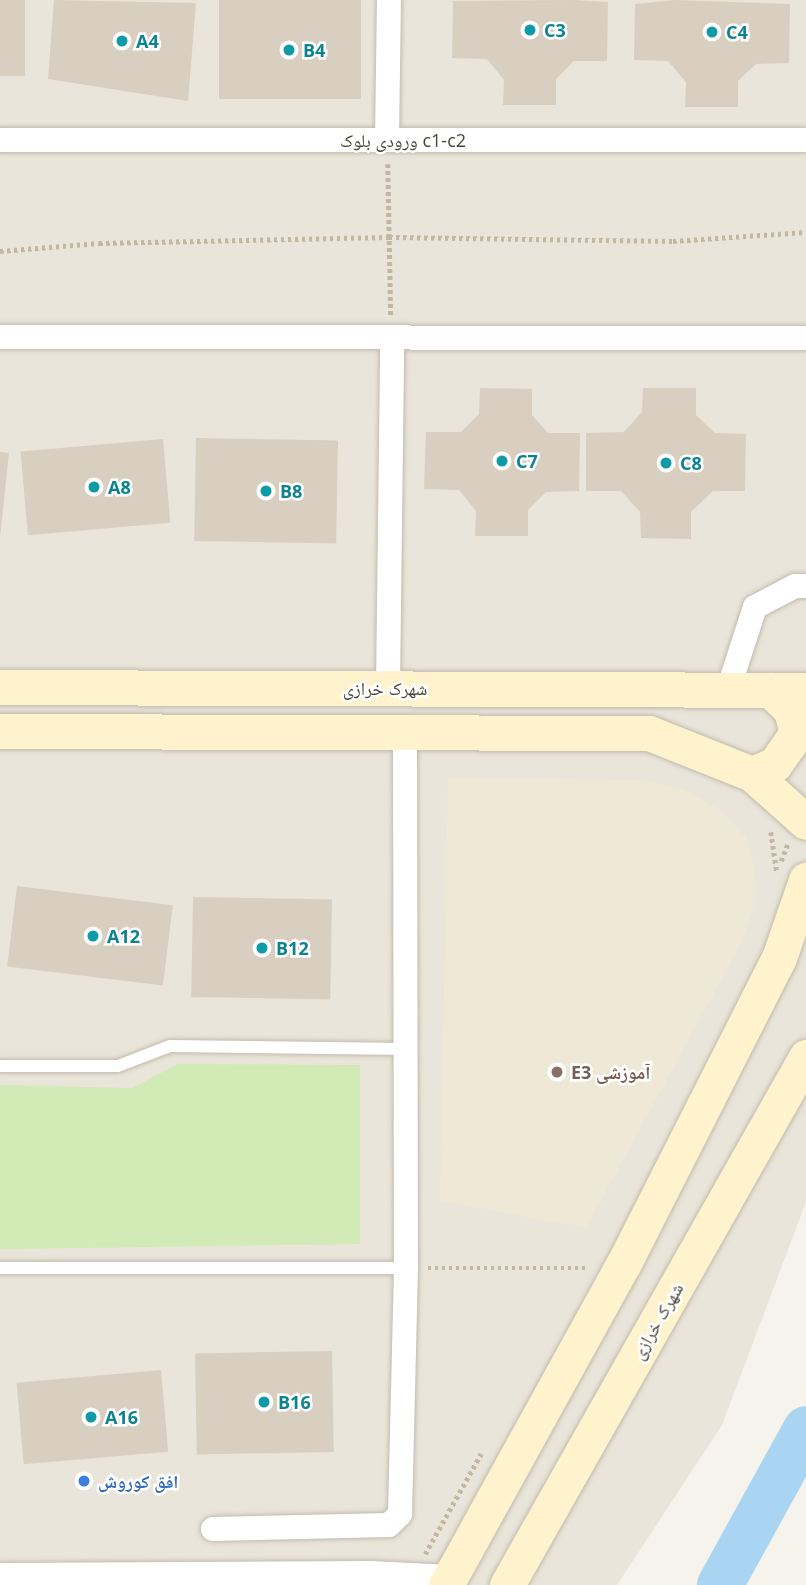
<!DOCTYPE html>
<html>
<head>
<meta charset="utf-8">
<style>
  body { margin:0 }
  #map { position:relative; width:806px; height:1585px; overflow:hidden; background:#f6f3ec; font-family:"Open Sans","Noto Naskh Arabic",sans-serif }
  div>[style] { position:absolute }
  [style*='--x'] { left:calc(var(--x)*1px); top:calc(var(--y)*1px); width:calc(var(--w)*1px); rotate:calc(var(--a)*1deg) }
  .residential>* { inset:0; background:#eae5da }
  .education>* { inset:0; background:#efe8d6 }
  .green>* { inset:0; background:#d2eab5 }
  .river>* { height:46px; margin:-23px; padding:0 23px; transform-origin:23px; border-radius:23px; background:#a9d4f2 }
  .building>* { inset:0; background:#d8cfc1; transform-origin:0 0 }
  .path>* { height:4.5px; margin-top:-2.25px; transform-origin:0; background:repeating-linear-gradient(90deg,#c4b79f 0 3.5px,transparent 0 7px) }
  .roads { filter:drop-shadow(0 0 2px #c2bbae) drop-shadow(0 0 2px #c2bbae) }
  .lane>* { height:12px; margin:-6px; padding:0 6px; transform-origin:6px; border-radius:6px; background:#fff }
  .street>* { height:24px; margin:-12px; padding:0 12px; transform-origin:12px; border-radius:12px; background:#fff }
  .secondary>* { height:35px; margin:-17.5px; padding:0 17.5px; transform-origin:17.5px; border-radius:17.5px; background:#fff3cd }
  .dots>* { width:19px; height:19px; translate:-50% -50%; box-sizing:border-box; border:4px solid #fff; border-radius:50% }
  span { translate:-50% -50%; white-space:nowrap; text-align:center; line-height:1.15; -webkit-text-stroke:5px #fff; paint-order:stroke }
  .culture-label { font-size:18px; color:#0d838f; font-weight:700 }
  .left { translate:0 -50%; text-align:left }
  .street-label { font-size:18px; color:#4b4439 }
  .education-label { font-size:18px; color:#785e54; font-weight:700 }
  .shop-label { font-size:18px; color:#366cbe; font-weight:700 }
</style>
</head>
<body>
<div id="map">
  <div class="residential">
    <i style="clip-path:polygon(0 0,806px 0,806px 1202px,722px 1425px,617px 1585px,0 1585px)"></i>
  </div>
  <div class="education">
    <i style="clip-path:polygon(448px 778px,642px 780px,684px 790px,722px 811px,746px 838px,755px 869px,753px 909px,741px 943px,586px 1228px,440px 1201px)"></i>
  </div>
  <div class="green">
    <i style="clip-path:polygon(178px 1064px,360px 1065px,360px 1244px,0 1249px,0 1085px,132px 1088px)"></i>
  </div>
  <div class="river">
    <i style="--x:720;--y:1585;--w:178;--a:-61.1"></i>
  </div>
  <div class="building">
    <i style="left:0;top:0;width:25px;height:76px"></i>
    <i style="clip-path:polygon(54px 0,196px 3px,188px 101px,48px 79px)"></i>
    <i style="left:219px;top:0;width:142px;height:99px"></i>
    <i style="clip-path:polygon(574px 0,608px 2px,607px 61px,574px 61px,556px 79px,556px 105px,503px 105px,504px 80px,487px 59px,452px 58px,453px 1px)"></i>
    <i style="clip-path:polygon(674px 0,790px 4px,789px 63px,756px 64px,738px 81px,738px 107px,685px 107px,686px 82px,668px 61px,634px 60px,635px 4px)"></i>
    <i style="clip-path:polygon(480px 388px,532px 389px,532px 415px,548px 433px,580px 433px,579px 491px,546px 492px,528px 510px,528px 536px,475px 536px,476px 511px,459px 490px,424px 489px,426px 432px,461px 432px,479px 414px)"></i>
    <i style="clip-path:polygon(643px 388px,696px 388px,696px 415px,715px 433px,746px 434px,745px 491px,713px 491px,691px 512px,691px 539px,641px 538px,640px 512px,621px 491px,586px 491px,586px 433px,624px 432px,642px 412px)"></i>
    <i style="left:196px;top:438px;width:142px;height:103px;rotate:1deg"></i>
    <i style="left:163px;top:439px;width:84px;height:143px;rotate:85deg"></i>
    <i style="left:0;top:452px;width:9px;height:83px;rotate:6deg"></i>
    <i style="left:17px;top:886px;width:157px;height:81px;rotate:7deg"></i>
    <i style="left:193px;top:897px;width:139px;height:100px;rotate:1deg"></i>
    <i style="left:332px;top:1351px;width:101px;height:137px;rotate:89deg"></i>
    <i style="left:161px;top:1370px;width:82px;height:145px;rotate:85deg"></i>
  </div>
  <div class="path">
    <i style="--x:388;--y:164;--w:152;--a:88.9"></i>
    <i style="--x:0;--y:251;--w:99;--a:-4.6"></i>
    <i style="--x:99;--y:243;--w:290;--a:-1.2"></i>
    <i style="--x:389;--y:237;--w:284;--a:0.8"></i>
    <i style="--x:673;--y:241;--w:133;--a:-3.9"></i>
    <i style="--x:771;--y:832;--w:40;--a:81.5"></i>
    <i style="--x:781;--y:861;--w:19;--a:-69"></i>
    <i style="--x:428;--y:1268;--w:159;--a:0"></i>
    <i style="--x:425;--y:1554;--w:115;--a:-60.8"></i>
  </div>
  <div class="roads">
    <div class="lane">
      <i style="--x:0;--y:1066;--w:118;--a:0"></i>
      <i style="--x:118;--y:1066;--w:56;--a:-21"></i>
      <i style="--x:170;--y:1046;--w:236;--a:0.7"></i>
      <i style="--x:0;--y:1268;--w:406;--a:0"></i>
    </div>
    <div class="street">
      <i style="--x:0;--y:140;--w:806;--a:0"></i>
      <i style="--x:387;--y:140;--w:140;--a:-89.2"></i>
      <i style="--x:0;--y:337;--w:806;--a:0.07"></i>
      <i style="--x:388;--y:688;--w:350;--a:-89.3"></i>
      <i style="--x:728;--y:690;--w:87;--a:-72"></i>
      <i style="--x:755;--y:607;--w:45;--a:-27.7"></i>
      <i style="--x:795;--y:586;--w:11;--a:0"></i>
      <i style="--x:213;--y:1529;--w:176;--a:-1.3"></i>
      <i style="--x:389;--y:1525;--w:16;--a:-45"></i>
      <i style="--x:400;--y:1514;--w:246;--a:-88.6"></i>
      <i style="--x:406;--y:1268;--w:536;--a:-90.11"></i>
      <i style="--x:0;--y:1575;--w:370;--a:-0.3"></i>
      <i style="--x:370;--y:1573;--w:81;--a:2.8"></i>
    </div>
    <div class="secondary">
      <i style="--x:0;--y:687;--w:806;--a:0.21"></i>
      <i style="--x:0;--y:731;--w:649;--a:0.18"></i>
      <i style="--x:649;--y:733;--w:111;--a:21.7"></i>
      <i style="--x:752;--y:774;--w:72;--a:41.6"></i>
      <i style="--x:752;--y:774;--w:25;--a:-23"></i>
      <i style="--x:775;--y:764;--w:38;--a:-55"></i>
      <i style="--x:797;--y:733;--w:24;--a:-105"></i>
      <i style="--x:791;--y:710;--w:29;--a:-136"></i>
      <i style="--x:446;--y:1585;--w:366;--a:-61.1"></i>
      <i style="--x:623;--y:1265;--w:344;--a:-63.1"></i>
      <i style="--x:779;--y:958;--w:83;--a:-70.9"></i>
      <i style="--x:507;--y:1585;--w:607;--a:-60.48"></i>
    </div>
  </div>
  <div class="dots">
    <i style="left:530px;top:30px;background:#0f9aa8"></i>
    <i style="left:712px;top:32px;background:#0f9aa8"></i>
    <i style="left:122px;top:41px;background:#0f9aa8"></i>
    <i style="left:289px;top:50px;background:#0f9aa8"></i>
    <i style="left:502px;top:461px;background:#0f9aa8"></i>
    <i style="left:666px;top:463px;background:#0f9aa8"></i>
    <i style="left:94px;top:487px;background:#0f9aa8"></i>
    <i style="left:266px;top:491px;background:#0f9aa8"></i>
    <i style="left:93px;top:936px;background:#0f9aa8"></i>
    <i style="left:262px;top:948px;background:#0f9aa8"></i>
    <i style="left:557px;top:1072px;background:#8d6e63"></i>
    <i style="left:264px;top:1402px;background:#0f9aa8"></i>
    <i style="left:91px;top:1417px;background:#0f9aa8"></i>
    <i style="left:84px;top:1481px;background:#3f7fe0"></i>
  </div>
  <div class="culture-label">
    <span class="left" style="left:544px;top:30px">C3</span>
    <span class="left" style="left:726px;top:32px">C4</span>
    <span class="left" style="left:136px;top:41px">A4</span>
    <span class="left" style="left:303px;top:50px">B4</span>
    <span class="left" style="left:516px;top:461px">C7</span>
    <span class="left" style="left:680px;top:463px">C8</span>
    <span class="left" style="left:108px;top:487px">A8</span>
    <span class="left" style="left:280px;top:491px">B8</span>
    <span class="left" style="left:107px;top:936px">A12</span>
    <span class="left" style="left:276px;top:948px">B12</span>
    <span class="left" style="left:278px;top:1402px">B16</span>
    <span class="left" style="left:105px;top:1417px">A16</span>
  </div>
  <div class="street-label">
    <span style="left:403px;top:140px">ورودی بلوک c1-c2</span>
    <span style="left:385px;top:688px">شهرک خرازی</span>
    <span style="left:657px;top:1321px;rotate:-60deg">شهرک خرازی</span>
  </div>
  <div class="education-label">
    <span class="left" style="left:571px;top:1072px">E3 آموزشی</span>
  </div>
  <div class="shop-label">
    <span class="left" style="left:98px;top:1481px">افق کوروش</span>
  </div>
</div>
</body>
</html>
